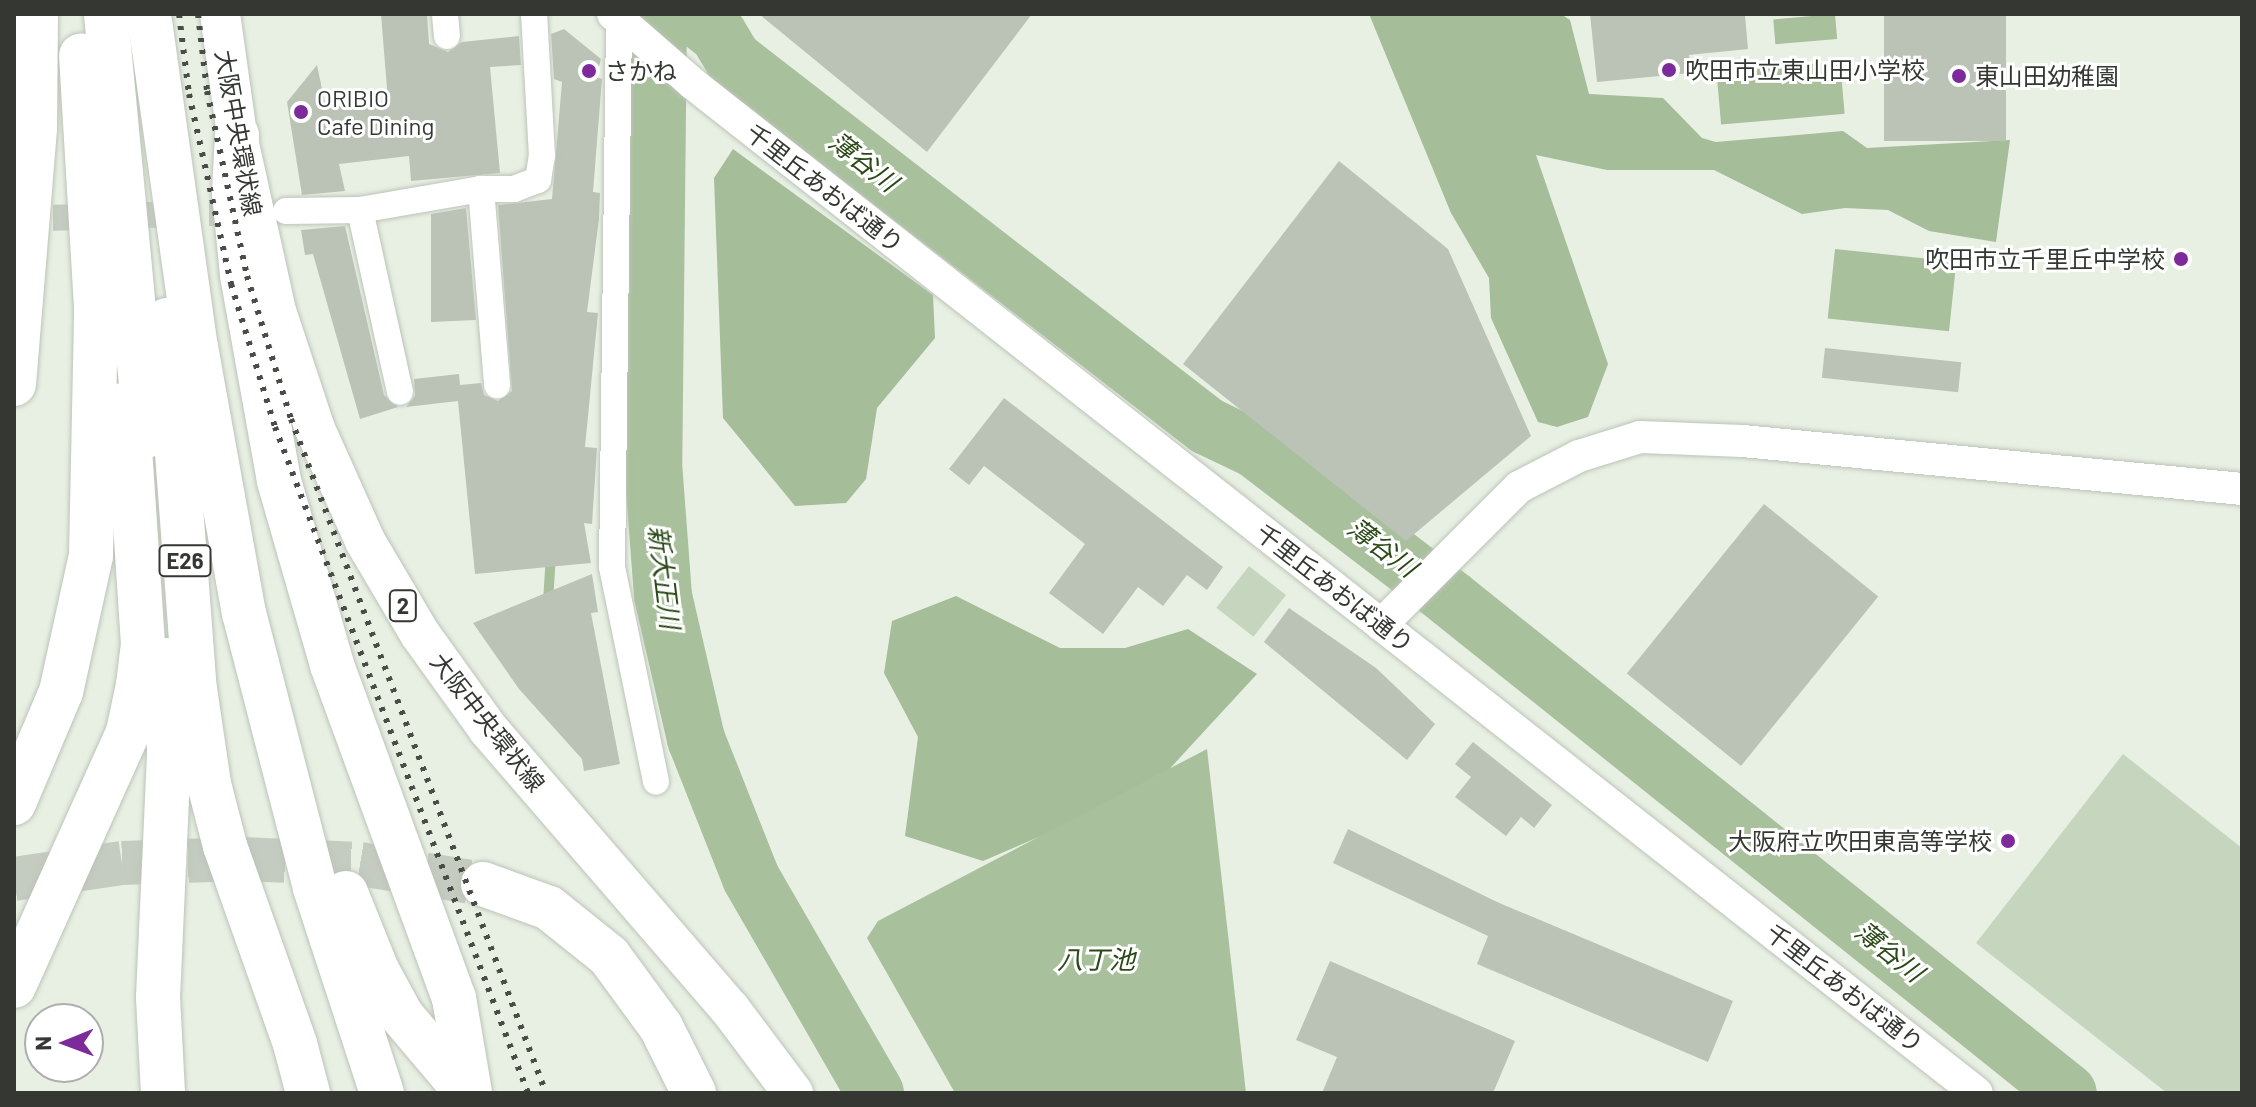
<!DOCTYPE html>
<html>
<head>
<meta charset="utf-8">
<style>
  body { margin:0 }
  #map { position:relative; width:2256px; height:1107px; overflow:hidden; background:#e8f0e4; font-family:Barlow,"Noto Sans JP",sans-serif }
  div>[style] { position:absolute }
  [style*='--x'] { left:calc(var(--x)*1px); top:calc(var(--y)*1px); width:calc(var(--w)*1px); rotate:calc(var(--a)*1deg) }
  .green>* { inset:0; background:#c6d6be; transform-origin:0 0 }
  .forest>* { inset:0; background:#a5bd99 }
  .water>* { inset:0; background:#a8c09c; transform-origin:0 0 }
  .stream>* { height:10px; margin:-5px; padding:0 5px; transform-origin:5px; border-radius:5px; background:#a8c09c }
  .river>* { height:58px; margin:-29px; padding:0 29px; transform-origin:29px; border-radius:29px; background:#a8c09c }
  .building>* { inset:0; background:#bbc3b7; transform-origin:0 0 }
  .minor-tunnel>* { height:26px; margin-top:-13px; transform-origin:0; background:repeating-linear-gradient(90deg,#c4cbc0 0 26px,transparent 0 39px) }
  .motorway-tunnel>* { height:44px; margin-top:-22px; transform-origin:0; background:repeating-linear-gradient(90deg,#c4cbc0 0 44px,transparent 0 66px) }
  .roads { filter:drop-shadow(0 0 2px #bcc4b8) drop-shadow(0 0 2px #bcc4b8) }
  .minor>* { height:26px; margin:-13px; padding:0 13px; transform-origin:13px; border-radius:13px; background:#fff }
  .tertiary>* { height:32px; margin:-16px; padding:0 16px; transform-origin:16px; border-radius:16px; background:#fff }
  .primary>* { height:40px; margin:-20px; padding:0 20px; transform-origin:20px; border-radius:20px; background:#fff }
  .motorway>* { height:44px; margin:-22px; padding:0 22px; transform-origin:22px; border-radius:22px; background:#fff }
  .rail>* { height:6px; margin-top:-3px; transform-origin:0; background:repeating-linear-gradient(90deg,#494c47 0 4px,transparent 0 12px) }
  .dots>* { width:22px; height:22px; translate:-50% -50%; box-sizing:border-box; border:4px solid #fff; border-radius:50% }
  span { translate:-50% -50%; white-space:nowrap; text-align:center; line-height:1.15; -webkit-text-stroke:6px #fff; paint-order:stroke }
  .shield-label span { padding:2px 6px; background:#fff; border:2px solid; border-radius:6px; -webkit-text-stroke-width:0 }
  .shield-label { font-size:22px; color:#343732; font-weight:700 }
  .poi-label { font-size:24px; color:#343732 }
  .left { translate:0 -50%; text-align:left }
  .right { translate:-100% -50%; text-align:right }
  .street-label { font-size:24px; color:#343732 }
  .water-label { font-size:26px; color:#2b4a17; font-style:italic }
  .frame { position:absolute; inset:0; border:16px solid #343732; pointer-events:none }
  .north { position:absolute; left:24px; top:1003px; width:80px; height:80px; box-sizing:border-box; background:#fff; border:2px solid #aeafad; border-radius:50%; rotate:269deg; font-size:22px; font-weight:700; line-height:32px; text-align:center; color:#343732 }
  .north::after { content:''; display:block; margin:auto; width:28px; height:36px; background:#7d2b9b; clip-path:polygon(50% 0,100% 100%,50% 72%,0 100%) }
</style>
</head>
<body>
<div id="map">
  <div class="green">
    <i style="left:1249px;top:566px;width:47px;height:53px;rotate:38deg"></i>
    <i style="clip-path:polygon(2123px 754px,2242px 848px,2242px 1093px,2167px 1093px,1976px 943px)"></i>
  </div>
  <div class="forest">
    <i style="clip-path:polygon(1369px 14px,1561px 14px,1570px 20px,1589px 94px,1663px 98px,1702px 138px,1716px 142px,1843px 131px,1867px 148px,2010px 140px,1996px 242px,1929px 231px,1888px 210px,1845px 208px,1802px 214px,1714px 170px,1607px 170px,1536px 155px,1608px 364px,1588px 417px,1557px 427px,1538px 422px,1491px 318px,1489px 278px,1451px 213px)"></i>
    <i style="clip-path:polygon(733px 149px,933px 295px,935px 338px,877px 408px,866px 479px,846px 503px,795px 506px,723px 418px,714px 178px)"></i>
    <i style="clip-path:polygon(956px 596px,1060px 648px,1125px 648px,1188px 629px,1257px 674px,1151px 789px,983px 861px,905px 836px,918px 737px,884px 673px,892px 621px)"></i>
  </div>
  <div class="water">
    <i style="left:1835px;top:14px;width:25px;height:62px;rotate:85deg"></i>
    <i style="left:1840px;top:61px;width:53px;height:124px;rotate:85deg"></i>
    <i style="left:1835px;top:249px;width:122px;height:70px;rotate:6deg"></i>
    <i style="clip-path:polygon(1207px 749px,1246px 1093px,955px 1093px,867px 938px,878px 921px)"></i>
  </div>
  <div class="stream">
    <i style="--x:714;--y:14;--w:20;--a:79"></i>
    <i style="--x:548;--y:602;--w:48;--a:-86.4"></i>
  </div>
  <div class="river">
    <i style="--x:658;--y:14;--w:449;--a:90.6"></i>
    <i style="--x:653;--y:463;--w:133;--a:85.7"></i>
    <i style="--x:663;--y:596;--w:147;--a:77"></i>
    <i style="--x:696;--y:739;--w:149;--a:68.4"></i>
    <i style="--x:751;--y:878;--w:248;--a:60"></i>
    <i style="--x:692;--y:14;--w:33;--a:38"></i>
    <i style="--x:718;--y:34;--w:29;--a:59"></i>
    <i style="--x:733;--y:59;--w:599;--a:37.75"></i>
    <i style="--x:1207;--y:426;--w:53;--a:25.6"></i>
    <i style="--x:1255;--y:449;--w:247;--a:37.4"></i>
    <i style="--x:1451;--y:599;--w:790;--a:38.68"></i>
  </div>
  <div class="building">
    <i style="clip-path:polygon(381px 14px,427px 14px,429px 44px,448px 52px,462px 42px,519px 36px,521px 65px,490px 67px,500px 173px,411px 181px,409px 156px,339px 164px,345px 191px,302px 195px,287px 102px,317px 65px,326px 108px,388px 101px)"></i>
    <i style="clip-path:polygon(759px 14px,1032px 14px,927px 152px)"></i>
    <i style="clip-path:polygon(1590px 14px,1745px 15px,1748px 49px,1689px 55px,1691px 73px,1597px 82px)"></i>
    <i style="left:1884px;top:14px;width:122px;height:127px"></i>
    <i style="clip-path:polygon(564px 29px,601px 59px,596px 77px,602px 79px,593px 192px,600px 193px,599px 219px,587px 312px,598px 313px,585px 447px,597px 448px,592px 524px,584px 523px,591px 563px,475px 574px,458px 401px,406px 407px,415px 396px,414px 379px,459px 374px,460px 385px,481px 383px,484px 395px,498px 401px,512px 391px,498px 205px,552px 199px,562px 82px,554px 79px,551px 34px)"></i>
    <i style="clip-path:polygon(1339px 161px,1448px 249px,1531px 436px,1406px 541px,1183px 364px)"></i>
    <i style="clip-path:polygon(466px 208px,476px 320px,431px 322px,431px 214px)"></i>
    <i style="clip-path:polygon(345px 226px,384px 395px,398px 407px,360px 419px,313px 254px,305px 255px,301px 230px)"></i>
    <i style="left:1825px;top:348px;width:137px;height:30px;rotate:6deg"></i>
    <i style="clip-path:polygon(1004px 398px,1223px 567px,1207px 590px,1187px 575px,1163px 606px,1138px 587px,1103px 634px,1049px 593px,1085px 544px,984px 466px,969px 485px,949px 469px)"></i>
    <i style="left:1764px;top:504px;width:147px;height:218px;rotate:39deg"></i>
    <i style="clip-path:polygon(592px 574px,598px 612px,591px 613px,620px 764px,584px 771px,582px 759px,519px 689px,473px 623px)"></i>
    <i style="clip-path:polygon(1289px 608px,1376px 668px,1435px 724px,1407px 760px,1264px 642px)"></i>
    <i style="clip-path:polygon(1473px 742px,1552px 805px,1534px 828px,1521px 817px,1506px 836px,1455px 797px,1471px 777px,1455px 764px)"></i>
    <i style="clip-path:polygon(1348px 829px,1497px 902px,1733px 1001px,1708px 1062px,1477px 964px,1488px 936px,1333px 863px)"></i>
    <i style="clip-path:polygon(1330px 961px,1515px 1041px,1493px 1093px,1322px 1093px,1337px 1057px,1296px 1040px)"></i>
  </div>
  <div class="minor-tunnel">
    <i style="--x:14;--y:219;--w:233;--a:-1.7"></i>
  </div>
  <div class="motorway-tunnel">
    <i style="--x:14;--y:879;--w:109;--a:-8.4"></i>
    <i style="--x:122;--y:863;--w:119;--a:-1.9"></i>
    <i style="--x:241;--y:859;--w:119;--a:2.4"></i>
    <i style="--x:360;--y:864;--w:125;--a:9.2"></i>
  </div>
  <div class="roads">
    <div class="minor">
      <i style="--x:445;--y:14;--w:22;--a:85"></i>
      <i style="--x:619;--y:20;--w:547;--a:90.73"></i>
      <i style="--x:612;--y:567;--w:219;--a:78.4"></i>
      <i style="--x:481;--y:189;--w:197;--a:85.3"></i>
      <i style="--x:360;--y:210;--w:186;--a:77.6"></i>
      <i style="--x:286;--y:211;--w:74;--a:-0.8"></i>
      <i style="--x:360;--y:210;--w:123;--a:-9.8"></i>
      <i style="--x:481;--y:189;--w:33;--a:0"></i>
      <i style="--x:514;--y:189;--w:26;--a:-21"></i>
      <i style="--x:538;--y:180;--w:24;--a:-81"></i>
      <i style="--x:542;--y:156;--w:142;--a:-93.2"></i>
    </div>
    <div class="tertiary">
      <i style="--x:613;--y:14;--w:105;--a:41.1"></i>
      <i style="--x:692;--y:83;--w:1634;--a:38.17"></i>
      <i style="--x:1381;--y:625;--w:195;--a:-45"></i>
      <i style="--x:1519;--y:487;--w:68;--a:-27.3"></i>
      <i style="--x:1579;--y:456;--w:64;--a:-17.3"></i>
      <i style="--x:1640;--y:437;--w:103;--a:2.2"></i>
      <i style="--x:1743;--y:441;--w:501;--a:5.49"></i>
    </div>
    <div class="primary">
      <i style="--x:220;--y:14;--w:122;--a:82"></i>
      <i style="--x:237;--y:135;--w:180;--a:77.5"></i>
      <i style="--x:276;--y:311;--w:124;--a:71.7"></i>
      <i style="--x:315;--y:429;--w:123;--a:65.9"></i>
      <i style="--x:365;--y:541;--w:108;--a:59.4"></i>
      <i style="--x:420;--y:634;--w:118;--a:54.3"></i>
      <i style="--x:489;--y:730;--w:369;--a:49.2"></i>
      <i style="--x:730;--y:1009;--w:105;--a:53.1"></i>
    </div>
    <div class="motorway">
      <i style="--x:106;--y:14;--w:424;--a:84.6"></i>
      <i style="--x:149;--y:14;--w:336;--a:82"></i>
      <i style="--x:196;--y:347;--w:270;--a:79.8"></i>
      <i style="--x:244;--y:613;--w:284;--a:75.5"></i>
      <i style="--x:315;--y:888;--w:216;--a:71.9"></i>
      <i style="--x:237;--y:135;--w:58;--a:93"></i>
      <i style="--x:234;--y:193;--w:82;--a:84.4"></i>
      <i style="--x:242;--y:275;--w:209;--a:79.8"></i>
      <i style="--x:279;--y:481;--w:191;--a:73.9"></i>
      <i style="--x:332;--y:665;--w:355;--a:69.9"></i>
      <i style="--x:454;--y:998;--w:96;--a:80.4"></i>
      <i style="--x:167;--y:320;--w:370;--a:85.7"></i>
      <i style="--x:195;--y:689;--w:96;--a:81.6"></i>
      <i style="--x:209;--y:784;--w:64;--a:75.5"></i>
      <i style="--x:225;--y:846;--w:210;--a:70.5"></i>
      <i style="--x:295;--y:1044;--w:51;--a:75.1"></i>
      <i style="--x:14;--y:384;--w:258;--a:-85.3"></i>
      <i style="--x:35;--y:127;--w:113;--a:-89.5"></i>
      <i style="--x:14;--y:803;--w:121;--a:-67.1"></i>
      <i style="--x:61;--y:692;--w:139;--a:-77.6"></i>
      <i style="--x:91;--y:556;--w:249;--a:-88.8"></i>
      <i style="--x:96;--y:307;--w:252;--a:-93.4"></i>
      <i style="--x:483;--y:884;--w:70;--a:20"></i>
      <i style="--x:549;--y:908;--w:77;--a:38.7"></i>
      <i style="--x:609;--y:956;--w:88;--a:53.8"></i>
      <i style="--x:661;--y:1027;--w:74;--a:63.4"></i>
      <i style="--x:346;--y:893;--w:83;--a:68.1"></i>
      <i style="--x:377;--y:970;--w:52;--a:61.5"></i>
      <i style="--x:402;--y:1016;--w:101;--a:49.8"></i>
      <i style="--x:14;--y:986;--w:278;--a:-65.8"></i>
      <i style="--x:128;--y:732;--w:48;--a:-78"></i>
      <i style="--x:138;--y:685;--w:41;--a:-83"></i>
      <i style="--x:143;--y:644;--w:241;--a:-93.8"></i>
      <i style="--x:163;--y:1093;--w:96;--a:-93"></i>
      <i style="--x:158;--y:997;--w:242;--a:-87.4"></i>
      <i style="--x:169;--y:755;--w:95;--a:-91.2"></i>
    </div>
  </div>
  <div class="rail">
    <i style="--x:179;--y:14;--w:81;--a:82.9"></i>
    <i style="--x:189;--y:94;--w:195;--a:77.5"></i>
    <i style="--x:231;--y:284;--w:150;--a:72.9"></i>
    <i style="--x:275;--y:427;--w:712;--a:69.2"></i>
    <i style="--x:198;--y:14;--w:78;--a:83.3"></i>
    <i style="--x:207;--y:91;--w:189;--a:77.8"></i>
    <i style="--x:247;--y:276;--w:150;--a:72.9"></i>
    <i style="--x:291;--y:419;--w:721;--a:69.28"></i>
  </div>
  <div class="dots">
    <i style="left:1669px;top:70px;background:#7d2b9b"></i>
    <i style="left:589px;top:71px;background:#7d2b9b"></i>
    <i style="left:1959px;top:76px;background:#7d2b9b"></i>
    <i style="left:301px;top:112px;background:#7d2b9b"></i>
    <i style="left:2181px;top:259px;background:#7d2b9b"></i>
    <i style="left:2008px;top:841px;background:#7d2b9b"></i>
  </div>
  <div class="shield-label">
    <span style="left:185px;top:561px">E26</span>
    <span style="left:403px;top:606px">2</span>
  </div>
  <div class="poi-label">
    <span class="left" style="left:1685px;top:70px">吹田市立東山田小学校</span>
    <span class="left" style="left:605px;top:71px">さかね</span>
    <span class="left" style="left:1975px;top:76px">東山田幼稚園</span>
    <span class="left" style="left:317px;top:112px">ORIBIO<br>Cafe Dining</span>
    <span class="right" style="left:2165px;top:259px">吹田市立千里丘中学校</span>
    <span class="right" style="left:1992px;top:841px">大阪府立吹田東高等学校</span>
  </div>
  <div class="street-label">
    <span style="left:239px;top:133px;rotate:80deg">大阪中央環状線</span>
    <span style="left:825px;top:188px;rotate:38deg">千里丘あおば通り</span>
    <span style="left:1335px;top:588px;rotate:38deg">千里丘あおば通り</span>
    <span style="left:488px;top:722px;rotate:52deg">大阪中央環状線</span>
    <span style="left:1845px;top:988px;rotate:38deg">千里丘あおば通り</span>
  </div>
  <div class="water-label">
    <span style="left:864px;top:161px;rotate:38deg">薄谷川</span>
    <span style="left:1383px;top:547px;rotate:37deg">薄谷川</span>
    <span style="left:665px;top:577px;rotate:83deg">新大正川</span>
    <span style="left:1890px;top:951px;rotate:39deg">薄谷川</span>
    <span style="left:1096px;top:959px">八丁池</span>
  </div>
  <div class="frame"></div>
  <div class="north">N</div>
</div>
</body>
</html>
